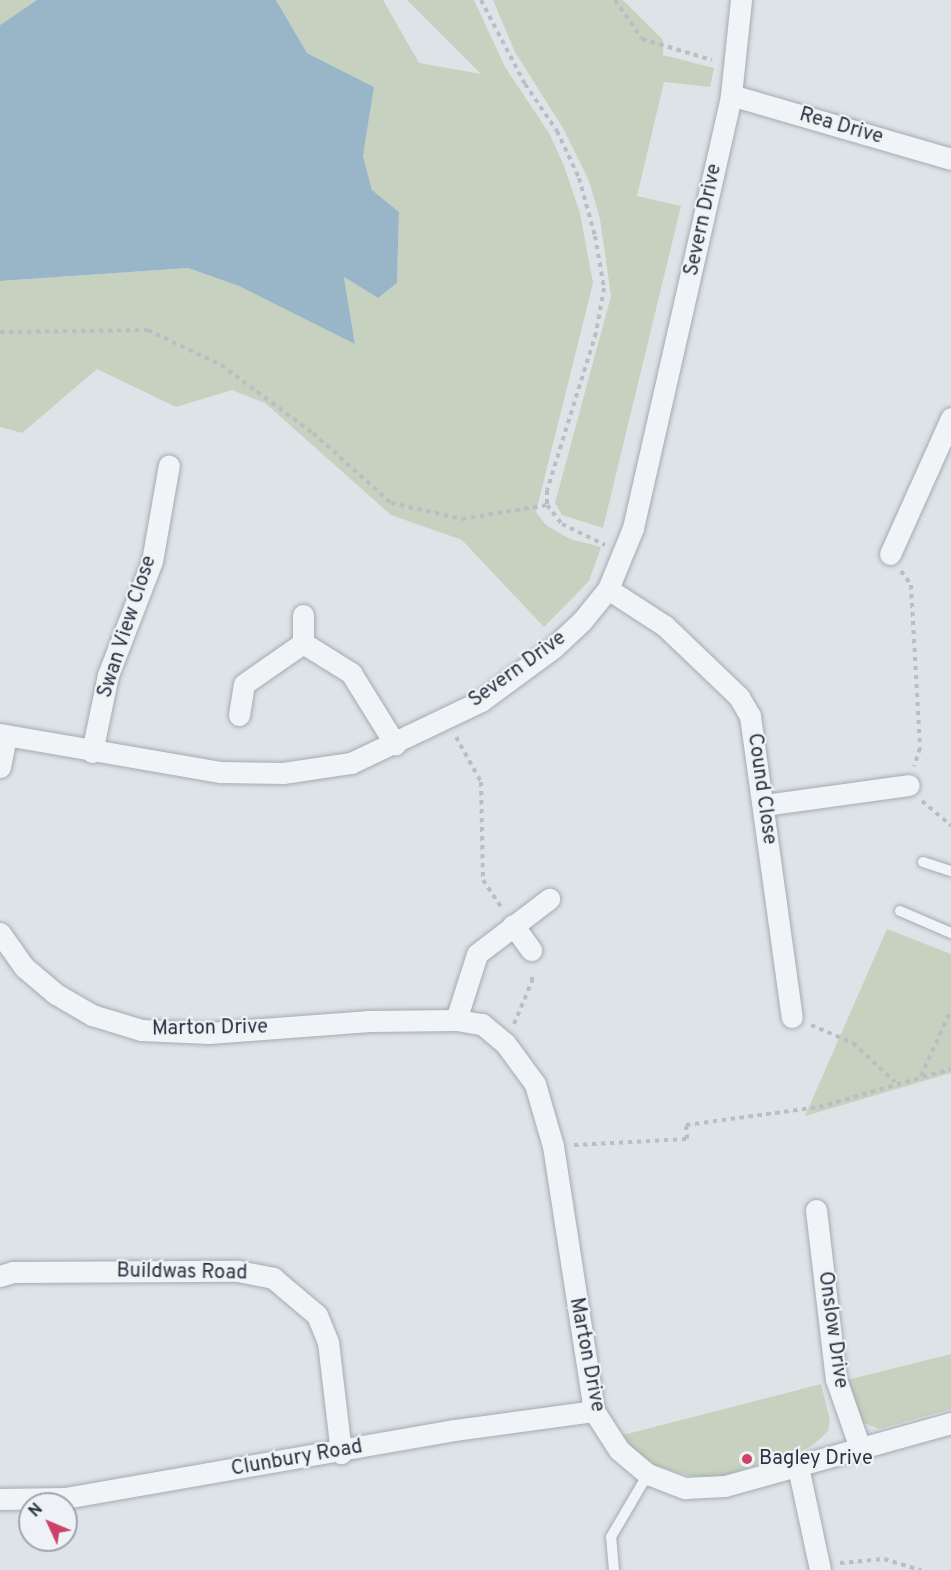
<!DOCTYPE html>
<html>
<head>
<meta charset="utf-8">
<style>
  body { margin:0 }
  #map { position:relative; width:951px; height:1570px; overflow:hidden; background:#dee3e8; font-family:Overpass,sans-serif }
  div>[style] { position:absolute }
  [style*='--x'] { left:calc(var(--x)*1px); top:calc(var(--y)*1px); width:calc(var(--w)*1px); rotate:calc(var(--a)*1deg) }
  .green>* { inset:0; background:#c6d2bf }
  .water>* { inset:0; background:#99b6c9 }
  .path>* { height:4px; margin-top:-2px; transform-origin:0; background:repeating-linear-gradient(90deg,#b8bec3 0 4.5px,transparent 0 9px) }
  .roads { filter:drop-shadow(0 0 2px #a3abb2) drop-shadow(0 0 2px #a3abb2) }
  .lane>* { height:10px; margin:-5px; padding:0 5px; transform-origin:5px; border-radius:5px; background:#f1f4f6 }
  .street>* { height:21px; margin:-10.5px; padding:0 10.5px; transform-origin:10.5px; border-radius:10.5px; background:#f1f4f6 }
  .dots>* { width:16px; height:16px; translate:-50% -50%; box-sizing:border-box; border:3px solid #eef2f6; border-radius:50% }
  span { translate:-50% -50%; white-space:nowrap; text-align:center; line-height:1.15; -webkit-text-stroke:4.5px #eef2f6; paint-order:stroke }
  .street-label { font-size:20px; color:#27333f }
  .poi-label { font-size:20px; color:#27333f }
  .left { translate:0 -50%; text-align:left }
  .north { position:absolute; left:18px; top:1492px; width:60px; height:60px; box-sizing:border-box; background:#eef2f6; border:2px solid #9ea6ad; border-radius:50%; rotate:314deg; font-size:16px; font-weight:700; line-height:24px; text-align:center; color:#27333f }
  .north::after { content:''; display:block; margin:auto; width:21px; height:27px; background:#cf4268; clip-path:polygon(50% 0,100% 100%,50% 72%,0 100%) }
</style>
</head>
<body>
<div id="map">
  <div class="green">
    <i style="clip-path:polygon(0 0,37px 0,0 25px)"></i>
    <i style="clip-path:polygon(276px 0,383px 0,419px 63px,481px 74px,407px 0,474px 0,505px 67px,549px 133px,564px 166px,580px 213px,593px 283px,536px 512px,546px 525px,570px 539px,601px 547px,589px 581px,544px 627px,462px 540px,391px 515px,265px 403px,232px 390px,176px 407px,97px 369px,22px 433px,0 427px,0 281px,188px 268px,239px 286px,355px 343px,344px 277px,378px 298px,397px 283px,399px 212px,372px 190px,363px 156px,374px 87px,307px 53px)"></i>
    <i style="clip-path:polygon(493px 0,623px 0,663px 40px,663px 55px,714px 68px,710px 87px,664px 82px,637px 196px,681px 206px,603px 528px,562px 515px,555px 503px,611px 296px,600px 219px,589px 181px,563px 128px,515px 52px)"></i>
    <i style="clip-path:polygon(887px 929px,951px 954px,951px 1073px,805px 1116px)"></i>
    <i style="clip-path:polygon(951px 1354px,951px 1409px,879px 1429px,859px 1421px,843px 1381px)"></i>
    <i style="clip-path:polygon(821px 1384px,830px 1420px,828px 1431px,820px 1439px,808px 1448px,722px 1477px,691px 1476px,654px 1465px,636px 1452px,623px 1435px)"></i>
  </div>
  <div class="water">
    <i style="clip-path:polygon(37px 0,276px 0,307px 53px,374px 87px,363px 156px,372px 190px,399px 212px,397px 283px,378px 298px,344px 277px,355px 344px,239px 286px,188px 268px,0 281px,0 25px)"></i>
  </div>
  <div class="path">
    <i style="--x:481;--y:0;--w:95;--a:62.4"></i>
    <i style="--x:525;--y:84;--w:57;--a:55.8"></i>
    <i style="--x:557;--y:131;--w:52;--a:64.9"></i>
    <i style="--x:579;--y:178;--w:60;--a:74.6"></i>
    <i style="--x:595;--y:236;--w:53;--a:80.2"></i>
    <i style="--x:604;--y:288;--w:46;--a:100.1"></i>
    <i style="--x:596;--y:333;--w:164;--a:107.3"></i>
    <i style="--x:547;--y:490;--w:15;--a:90"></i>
    <i style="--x:547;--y:505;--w:24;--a:52"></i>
    <i style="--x:562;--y:524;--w:48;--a:26"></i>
    <i style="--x:615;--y:0;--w:47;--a:55.3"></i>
    <i style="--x:642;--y:39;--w:73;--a:16.7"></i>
    <i style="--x:0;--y:332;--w:148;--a:-0.8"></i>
    <i style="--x:148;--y:330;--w:81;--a:25.6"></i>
    <i style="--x:221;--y:365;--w:114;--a:36.5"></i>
    <i style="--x:313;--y:433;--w:105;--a:41.9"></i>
    <i style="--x:391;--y:503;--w:73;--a:12.7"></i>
    <i style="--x:462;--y:519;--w:86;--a:-9.4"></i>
    <i style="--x:901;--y:571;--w:17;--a:54"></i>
    <i style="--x:911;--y:585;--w:163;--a:86.8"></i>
    <i style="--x:920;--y:748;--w:19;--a:108"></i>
    <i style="--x:456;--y:737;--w:51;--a:60.9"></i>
    <i style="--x:481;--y:782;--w:98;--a:88.8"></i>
    <i style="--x:483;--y:880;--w:32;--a:56"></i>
    <i style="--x:922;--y:801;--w:38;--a:40"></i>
    <i style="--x:514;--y:1024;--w:47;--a:-67.3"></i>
    <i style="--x:532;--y:981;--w:9;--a:-90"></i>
    <i style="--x:811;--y:1025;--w:46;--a:23.2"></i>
    <i style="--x:853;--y:1043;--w:57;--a:42.9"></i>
    <i style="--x:921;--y:1076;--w:72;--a:-65.6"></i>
    <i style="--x:574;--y:1145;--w:113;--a:-3"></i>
    <i style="--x:687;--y:1139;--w:14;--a:-94"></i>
    <i style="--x:686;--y:1125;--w:134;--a:-7.7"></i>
    <i style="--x:819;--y:1107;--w:137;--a:-16.1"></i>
    <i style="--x:840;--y:1563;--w:44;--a:-5.2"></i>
    <i style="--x:884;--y:1559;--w:39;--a:17"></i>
  </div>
  <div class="roads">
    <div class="lane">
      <i style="--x:923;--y:862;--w:29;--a:18"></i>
      <i style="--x:900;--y:911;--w:56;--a:23.3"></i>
      <i style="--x:614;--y:1570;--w:33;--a:-95"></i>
      <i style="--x:611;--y:1537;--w:73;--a:-59.6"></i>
    </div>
    <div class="street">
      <i style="--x:731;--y:95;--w:229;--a:16.2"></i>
      <i style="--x:890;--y:554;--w:149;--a:-65.8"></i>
      <i style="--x:608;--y:589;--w:68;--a:33"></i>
      <i style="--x:665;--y:626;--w:103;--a:43.8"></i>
      <i style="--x:739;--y:697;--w:22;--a:60"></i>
      <i style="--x:750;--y:716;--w:304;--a:82.1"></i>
      <i style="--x:303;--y:615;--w:28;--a:90"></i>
      <i style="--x:239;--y:715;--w:31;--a:-81"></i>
      <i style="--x:244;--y:684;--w:72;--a:-34.8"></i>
      <i style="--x:303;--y:643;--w:57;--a:32"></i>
      <i style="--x:351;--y:673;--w:84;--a:58.2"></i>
      <i style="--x:0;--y:734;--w:224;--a:9.8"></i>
      <i style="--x:221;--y:772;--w:62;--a:0.9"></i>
      <i style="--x:283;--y:773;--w:69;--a:-8.4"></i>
      <i style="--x:351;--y:763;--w:144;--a:-25.5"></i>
      <i style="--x:481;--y:701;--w:89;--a:-36.4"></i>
      <i style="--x:553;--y:648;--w:40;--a:-43"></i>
      <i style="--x:582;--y:621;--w:41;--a:-50.9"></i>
      <i style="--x:608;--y:589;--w:66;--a:-67.7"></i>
      <i style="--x:633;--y:528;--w:444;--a:-77.2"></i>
      <i style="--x:731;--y:95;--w:96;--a:-84"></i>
      <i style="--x:92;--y:752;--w:79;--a:-78.3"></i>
      <i style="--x:108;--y:675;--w:122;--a:-68.9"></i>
      <i style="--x:152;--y:561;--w:97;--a:-80"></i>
      <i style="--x:0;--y:767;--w:32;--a:-79"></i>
      <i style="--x:765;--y:805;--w:145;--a:-7.9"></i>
      <i style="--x:513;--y:925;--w:31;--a:54"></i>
      <i style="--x:0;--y:933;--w:42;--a:54.8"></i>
      <i style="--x:24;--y:967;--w:42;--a:40.2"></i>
      <i style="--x:56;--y:994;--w:42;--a:30.3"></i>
      <i style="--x:92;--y:1015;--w:51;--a:17"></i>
      <i style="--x:141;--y:1030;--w:68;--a:2.5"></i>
      <i style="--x:209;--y:1033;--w:161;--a:-4.3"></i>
      <i style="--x:370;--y:1021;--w:86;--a:-0.7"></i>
      <i style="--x:456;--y:1020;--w:26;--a:9"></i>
      <i style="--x:482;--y:1024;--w:30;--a:40"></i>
      <i style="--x:505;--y:1043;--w:51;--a:53.8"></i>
      <i style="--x:535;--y:1084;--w:65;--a:73.8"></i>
      <i style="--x:553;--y:1146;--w:268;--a:81.2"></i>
      <i style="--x:594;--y:1411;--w:46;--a:57.3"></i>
      <i style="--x:619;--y:1450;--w:38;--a:40"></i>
      <i style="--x:648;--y:1474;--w:40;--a:21"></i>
      <i style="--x:685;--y:1488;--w:40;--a:-2.9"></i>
      <i style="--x:725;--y:1486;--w:235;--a:-15.6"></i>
      <i style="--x:456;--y:1020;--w:69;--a:-72.3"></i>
      <i style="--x:477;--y:954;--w:91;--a:-37.4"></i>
      <i style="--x:816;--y:1210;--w:170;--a:83.3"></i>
      <i style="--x:836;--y:1379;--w:73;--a:70.8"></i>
      <i style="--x:0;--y:1276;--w:14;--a:-17"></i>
      <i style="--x:13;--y:1272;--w:225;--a:-0.3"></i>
      <i style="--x:238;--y:1271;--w:36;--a:11"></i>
      <i style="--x:273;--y:1278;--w:57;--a:40.1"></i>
      <i style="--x:317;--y:1315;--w:29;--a:68"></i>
      <i style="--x:328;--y:1342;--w:112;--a:83.3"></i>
      <i style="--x:798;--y:1467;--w:105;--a:77.9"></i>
      <i style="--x:0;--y:1499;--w:65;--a:-0.9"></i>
      <i style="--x:65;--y:1498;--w:396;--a:-9.9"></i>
      <i style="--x:455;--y:1430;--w:140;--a:-7.8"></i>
    </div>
  </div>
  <div class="dots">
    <i style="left:747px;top:1459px;background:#cf4268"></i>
  </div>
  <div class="street-label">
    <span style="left:841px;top:127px;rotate:16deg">Rea Drive</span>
    <span style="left:704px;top:220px;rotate:-78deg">Severn Drive</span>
    <span style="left:128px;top:627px;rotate:-72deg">Swan View Close</span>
    <span style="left:518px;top:670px;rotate:-36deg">Severn Drive</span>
    <span style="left:761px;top:789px;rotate:82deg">Cound Close</span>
    <span style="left:210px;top:1029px;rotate:-1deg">Marton Drive</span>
    <span style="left:182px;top:1273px;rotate:1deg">Buildwas Road</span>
    <span style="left:832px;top:1330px;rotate:82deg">Onslow Drive</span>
    <span style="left:586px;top:1355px;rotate:79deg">Marton Drive</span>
    <span style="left:297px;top:1459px;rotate:-10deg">Clunbury Road</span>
  </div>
  <div class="poi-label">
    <span class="left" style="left:759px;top:1459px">Bagley Drive</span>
  </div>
  <div class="north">N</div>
</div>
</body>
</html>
